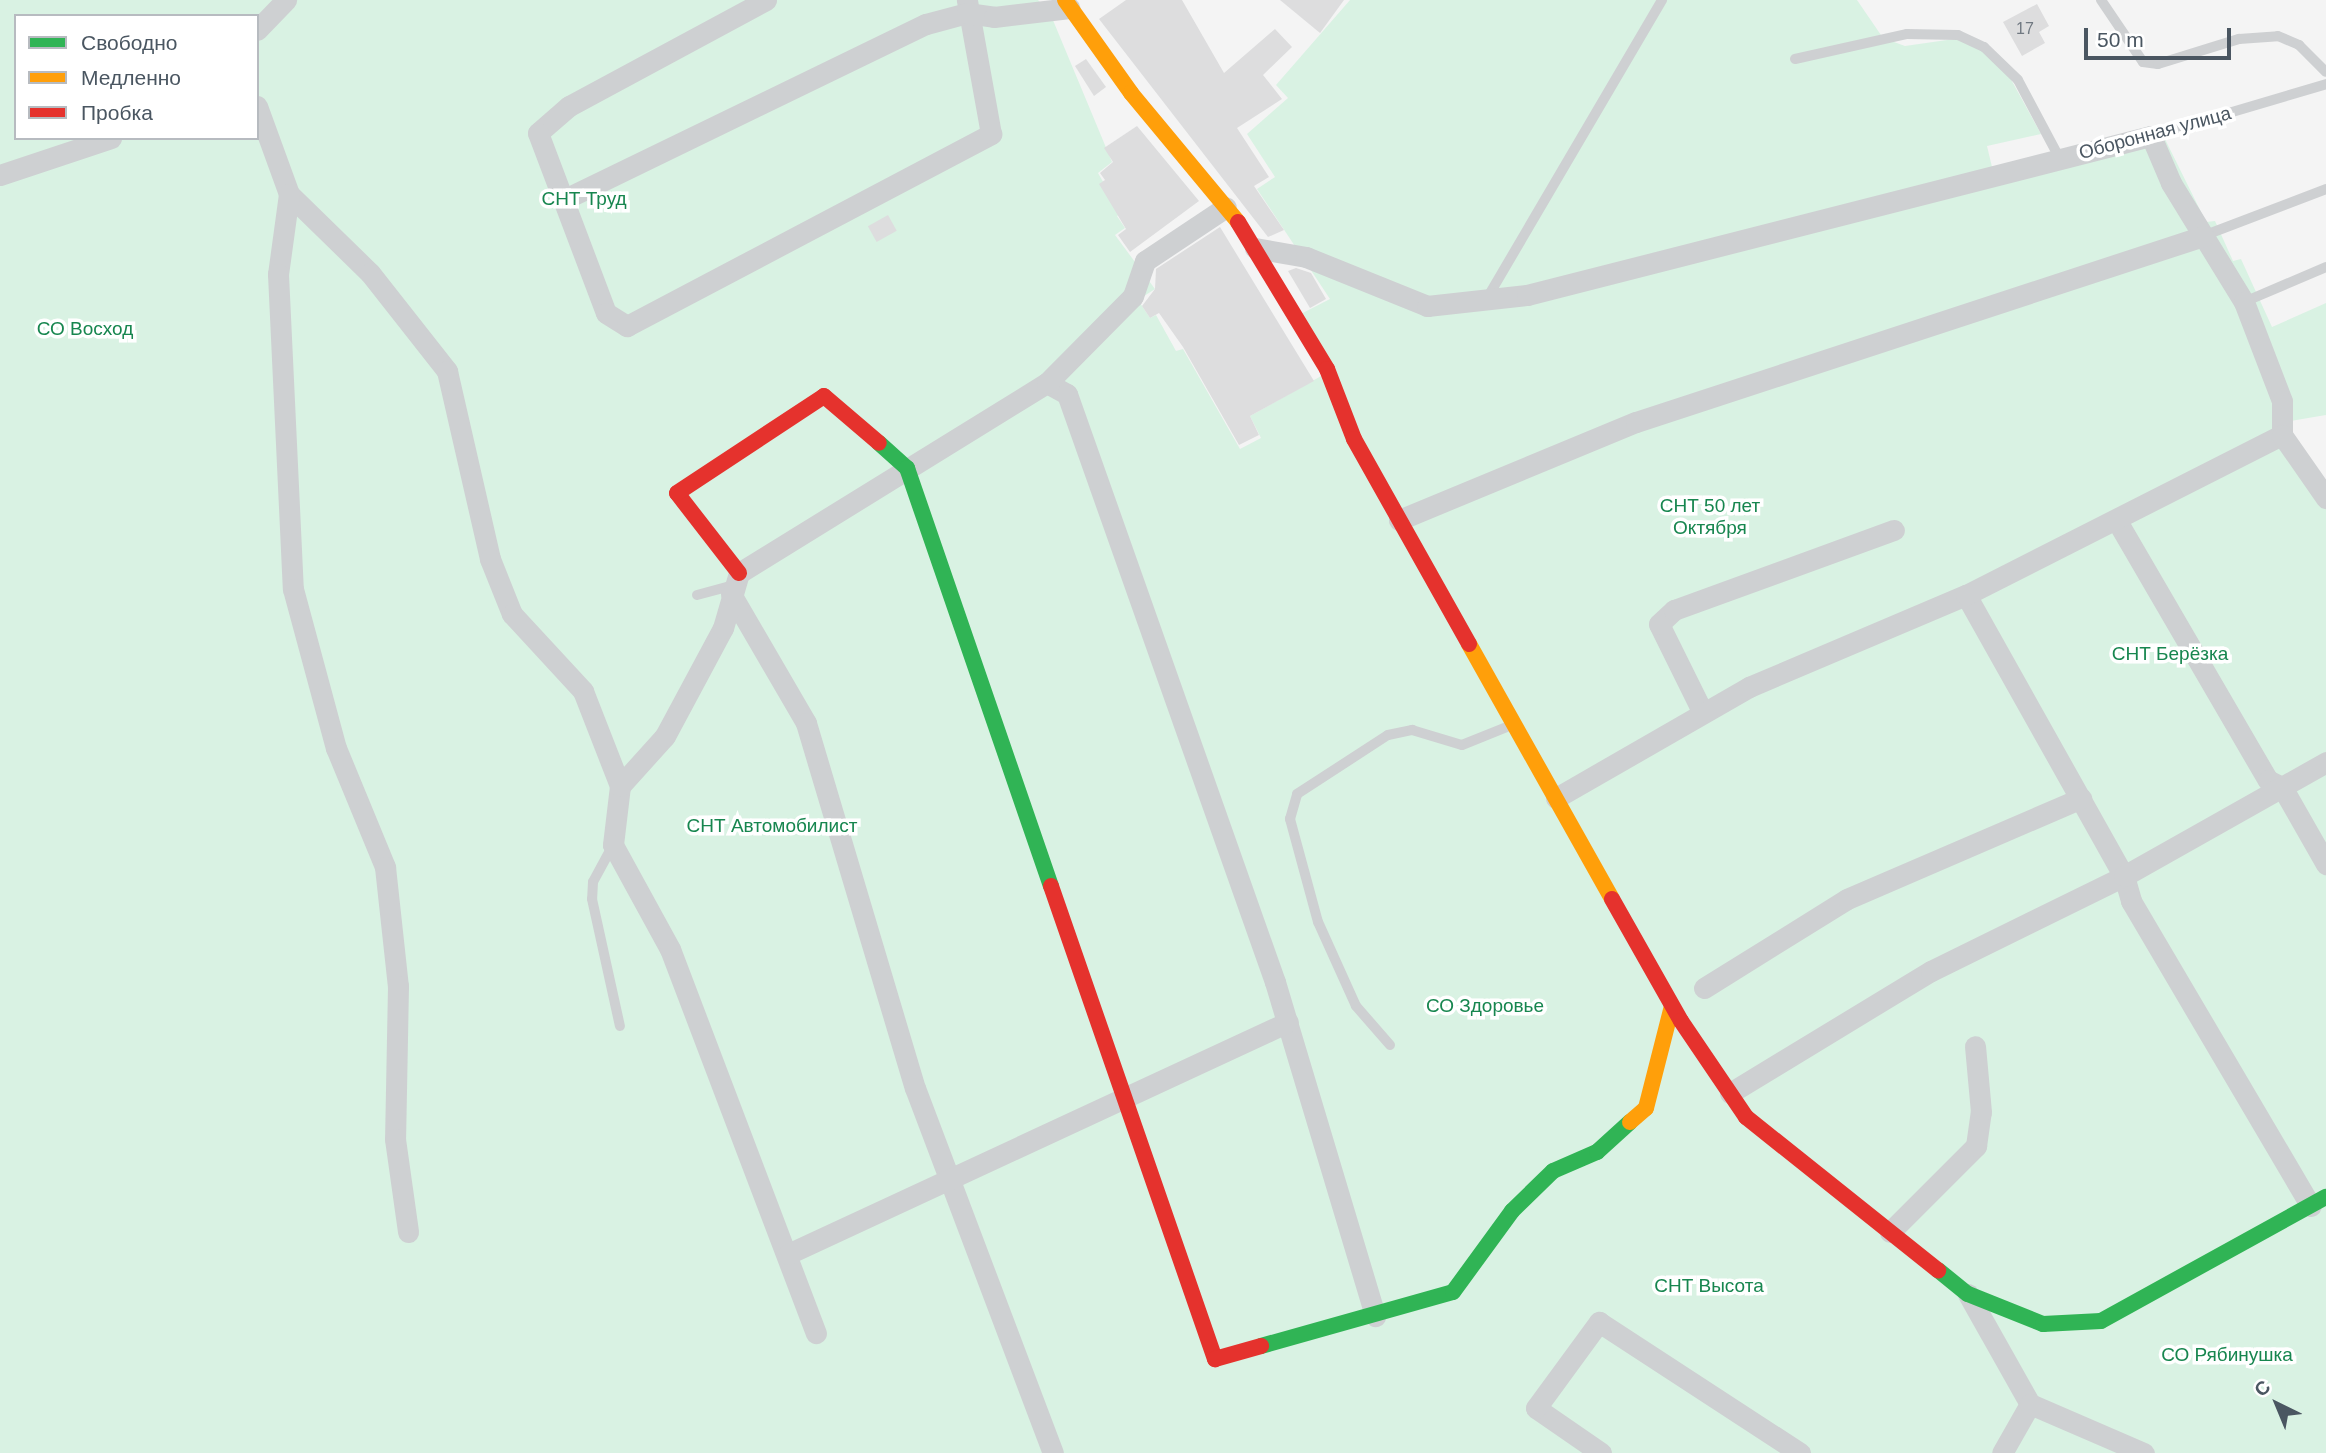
<!DOCTYPE html>
<html>
<head>
<meta charset="utf-8">
<style>
  body { margin:0 }
  #map { position:relative; width:2326px; height:1453px; overflow:hidden; background:#f4f4f4; font-family:Helvetica,sans-serif }
  div>[style] { position:absolute }
  [style*='--x'] { left:calc(var(--x)*1px); top:calc(var(--y)*1px); width:calc(var(--w)*1px); rotate:calc(var(--a)*1deg) }
  .green>* { inset:0; background:#d9f2e3 }
  .building>* { inset:0; background:#ddddde; transform-origin:0 0 }
  .lane>* { height:10px; margin:-5px; padding:0 5px; transform-origin:5px; border-radius:5px; background:#ced0d2 }
  .street>* { height:21px; margin:-10.5px; padding:0 10.5px; transform-origin:10.5px; border-radius:10.5px; background:#ced0d2 }
  .fast>* { height:16px; margin:-8px; padding:0 8px; transform-origin:8px; border-radius:8px; background:#30b455 }
  .slow>* { height:16px; margin:-8px; padding:0 8px; transform-origin:8px; border-radius:8px; background:#ff9f0a }
  .jam>* { height:16px; margin:-8px; padding:0 8px; transform-origin:8px; border-radius:8px; background:#e5322d }
  span { translate:-50% -50%; white-space:nowrap; text-align:center; line-height:1.15; -webkit-text-stroke:7px #fff; paint-order:stroke }
  .number-label { font-size:16px; color:#707881 }
  .number-label span { -webkit-text-stroke-width:0 }
  .street-label { font-size:19px; color:#4a5661 }
  .park-label { font-size:19px; color:#17864f }
  .legend { position:absolute; left:14px; top:14px; width:245px; height:126px; box-sizing:border-box; background:#fff; border:2px solid #b7bbc0; margin:0; padding:9px 12px; list-style:none; font-size:21px; color:#4a5661 }
  .legend li { display:flex; align-items:center; gap:14px; height:35px }
  .legend b { width:35px; border:2px solid #b7bbc0 }
  .north { position:absolute; left:2242px; top:1369px; width:70px; height:70px; -webkit-text-stroke:5px #fff; paint-order:stroke; rotate:317deg; font-size:19px; font-weight:700; line-height:28px; text-align:center; color:#4a5661 }
  .north::after { content:''; display:block; margin:auto; width:24px; height:32px; background:#4a5661; clip-path:polygon(50% 0,100% 100%,50% 72%,0 100%) }
  .scale { position:absolute; left:2084px; top:28px; width:147px; height:32px; box-sizing:border-box; border:4px solid #4a5661; border-top:0; padding-left:9px; font-size:21px; line-height:24px; white-space:nowrap; color:#4a5661; -webkit-text-stroke:5px #fff; paint-order:stroke }
</style>
</head>
<body>
<div id="map">
  <div class="green">
    <i style="clip-path:polygon(evenodd,0 0,1038px 0,1050px 13px,1112px 162px,1098px 173px,1121px 213px,1117px 216px,1125px 228px,1115px 235px,1155px 289px,1138px 300px,1150px 318px,1156px 315px,1176px 351px,1183px 349px,1240px 449px,1261px 438px,1250px 416px,1323px 375px,1291px 319px,1330px 299px,1257px 189px,1275px 177px,1247px 134px,1288px 98px,1276px 85px,1350px 0,1857px 0,1883px 38px,1905px 46px,1968px 37px,2008px 74px,2041px 134px,1987px 146px,1992px 167px,2158px 125px,2206px 222px,2215px 221px,2233px 261px,2241px 259px,2272px 327px,2326px 303px,2326px 415px,2278px 423px,2326px 500px,2326px 1453px,0 1453px,0 0,16px 16px,257px 16px,257px 138px,16px 138px,16px 16px)"></i>
  </div>
  <div class="building">
    <i style="clip-path:polygon(1126px 0,1182px 0,1224px 73px,1275px 29px,1292px 47px,1263px 75px,1282px 99px,1237px 128px,1269px 177px,1254px 186px,1284px 230px,1268px 237px,1099px 19px)"></i>
    <i style="clip-path:polygon(1280px 0,1344px 0,1320px 33px)"></i>
    <i style="clip-path:polygon(2037px 4px,2049px 26px,2039px 32px,2045px 43px,2022px 56px,2003px 22px)"></i>
    <i style="clip-path:polygon(1086px 59px,1106px 87px,1094px 96px,1075px 66px)"></i>
    <i style="clip-path:polygon(1137px 126px,1199px 201px,1130px 252px,1118px 235px,1126px 229px,1099px 184px,1105px 180px,1100px 173px,1113px 162px,1104px 148px)"></i>
    <i style="left:888px;top:215px;width:18px;height:23px;rotate:61deg"></i>
    <i style="clip-path:polygon(1220px 227px,1314px 381px,1250px 416px,1259px 435px,1239px 445px,1183px 347px,1159px 313px,1150px 318px,1142px 306px,1155px 289px,1156px 269px)"></i>
    <i style="clip-path:polygon(1296px 268px,1311px 273px,1326px 299px,1310px 308px,1288px 271px)"></i>
  </div>
  <div class="lane">
    <i style="--x:2101;--y:0;--w:75;--a:55.9"></i>
    <i style="--x:2143;--y:62;--w:15;--a:8"></i>
    <i style="--x:2158;--y:64;--w:85;--a:-17.2"></i>
    <i style="--x:2239;--y:39;--w:39;--a:-4"></i>
    <i style="--x:2278;--y:36;--w:23;--a:23"></i>
    <i style="--x:2299;--y:45;--w:38;--a:45"></i>
    <i style="--x:1795;--y:59;--w:115;--a:-12.6"></i>
    <i style="--x:1907;--y:34;--w:51;--a:1.1"></i>
    <i style="--x:1958;--y:35;--w:29;--a:25"></i>
    <i style="--x:1984;--y:47;--w:47;--a:44.1"></i>
    <i style="--x:2018;--y:80;--w:89;--a:62"></i>
    <i style="--x:2151;--y:136;--w:183;--a:-16.5"></i>
    <i style="--x:2203;--y:236;--w:132;--a:-20.9"></i>
    <i style="--x:1486;--y:300;--w:348;--a:-59.6"></i>
    <i style="--x:2244;--y:302;--w:89;--a:-23.1"></i>
    <i style="--x:697;--y:595;--w:39;--a:-15"></i>
    <i style="--x:613;--y:845;--w:42;--a:118.4"></i>
    <i style="--x:593;--y:882;--w:17;--a:93"></i>
    <i style="--x:592;--y:899;--w:130;--a:77.6"></i>
    <i style="--x:1390;--y:1045;--w:52;--a:-131.1"></i>
    <i style="--x:1356;--y:1006;--w:92;--a:-114.3"></i>
    <i style="--x:1318;--y:922;--w:107;--a:-105.2"></i>
    <i style="--x:1290;--y:819;--w:26;--a:-74"></i>
    <i style="--x:1297;--y:794;--w:108;--a:-33"></i>
    <i style="--x:1388;--y:735;--w:25;--a:-12"></i>
    <i style="--x:1412;--y:730;--w:52;--a:16.7"></i>
    <i style="--x:1462;--y:745;--w:56;--a:-22"></i>
  </div>
  <div class="street">
    <i style="--x:766;--y:0;--w:224;--a:151.7"></i>
    <i style="--x:569;--y:106;--w:41;--a:138.9"></i>
    <i style="--x:538;--y:133;--w:192;--a:69.3"></i>
    <i style="--x:606;--y:313;--w:25;--a:32"></i>
    <i style="--x:627;--y:326;--w:412;--a:-27.8"></i>
    <i style="--x:991;--y:134;--w:136;--a:-100.2"></i>
    <i style="--x:257;--y:30;--w:42;--a:-46"></i>
    <i style="--x:257;--y:106;--w:94;--a:70"></i>
    <i style="--x:289;--y:194;--w:113;--a:44.3"></i>
    <i style="--x:370;--y:273;--w:125;--a:51.8"></i>
    <i style="--x:447;--y:371;--w:193;--a:77.1"></i>
    <i style="--x:490;--y:559;--w:59;--a:68.2"></i>
    <i style="--x:512;--y:614;--w:105;--a:47.3"></i>
    <i style="--x:583;--y:691;--w:102;--a:68.7"></i>
    <i style="--x:620;--y:786;--w:59;--a:96.8"></i>
    <i style="--x:613;--y:845;--w:119;--a:61.3"></i>
    <i style="--x:670;--y:949;--w:411;--a:69.2"></i>
    <i style="--x:0;--y:175;--w:117;--a:-18.4"></i>
    <i style="--x:289;--y:194;--w:81;--a:97.8"></i>
    <i style="--x:278;--y:274;--w:315;--a:87.3"></i>
    <i style="--x:293;--y:589;--w:165;--a:74.9"></i>
    <i style="--x:336;--y:748;--w:129;--a:67.6"></i>
    <i style="--x:385;--y:867;--w:120;--a:83.8"></i>
    <i style="--x:398;--y:986;--w:153;--a:91.1"></i>
    <i style="--x:395;--y:1139;--w:94;--a:82"></i>
    <i style="--x:563;--y:200;--w:403;--a:-25.9"></i>
    <i style="--x:926;--y:24;--w:42;--a:-15"></i>
    <i style="--x:967;--y:13;--w:27;--a:8"></i>
    <i style="--x:994;--y:17;--w:76;--a:-6.8"></i>
    <i style="--x:1255;--y:248;--w:52;--a:10"></i>
    <i style="--x:1306;--y:257;--w:131;--a:22"></i>
    <i style="--x:1427;--y:306;--w:101;--a:-6.3"></i>
    <i style="--x:1527;--y:295;--w:644;--a:-14.3"></i>
    <i style="--x:2151;--y:136;--w:51;--a:66.9"></i>
    <i style="--x:2171;--y:183;--w:140;--a:58.5"></i>
    <i style="--x:2244;--y:302;--w:106;--a:69"></i>
    <i style="--x:2282;--y:401;--w:34;--a:90"></i>
    <i style="--x:1047;--y:383;--w:23;--a:29"></i>
    <i style="--x:1067;--y:394;--w:624;--a:70.52"></i>
    <i style="--x:1275;--y:982;--w:349;--a:73.3"></i>
    <i style="--x:1399;--y:520;--w:256;--a:-22.5"></i>
    <i style="--x:1636;--y:422;--w:597;--a:-18.16"></i>
    <i style="--x:2117;--y:521;--w:300;--a:59.8"></i>
    <i style="--x:2268;--y:780;--w:16;--a:27"></i>
    <i style="--x:2282;--y:787;--w:89;--a:60.3"></i>
    <i style="--x:731;--y:594;--w:149;--a:59.8"></i>
    <i style="--x:806;--y:723;--w:381;--a:73.4"></i>
    <i style="--x:915;--y:1088;--w:390;--a:69.3"></i>
    <i style="--x:1966;--y:595;--w:322;--a:60.7"></i>
    <i style="--x:2124;--y:876;--w:26;--a:74"></i>
    <i style="--x:2131;--y:901;--w:354;--a:59.5"></i>
    <i style="--x:1702;--y:711;--w:97;--a:-116.3"></i>
    <i style="--x:1659;--y:624;--w:21;--a:-43"></i>
    <i style="--x:1674;--y:610;--w:234;--a:-20"></i>
    <i style="--x:620;--y:786;--w:67;--a:-48"></i>
    <i style="--x:665;--y:736;--w:123;--a:-61.8"></i>
    <i style="--x:723;--y:628;--w:57;--a:-73.8"></i>
    <i style="--x:739;--y:573;--w:362;--a:-31.7"></i>
    <i style="--x:1047;--y:383;--w:122;--a:-45.3"></i>
    <i style="--x:1133;--y:296;--w:37;--a:-71"></i>
    <i style="--x:1145;--y:261;--w:97;--a:-33.7"></i>
    <i style="--x:1556;--y:798;--w:223;--a:-29.9"></i>
    <i style="--x:1749;--y:687;--w:236;--a:-23"></i>
    <i style="--x:1966;--y:595;--w:354;--a:-26.9"></i>
    <i style="--x:2282;--y:435;--w:77;--a:55.1"></i>
    <i style="--x:1704;--y:988;--w:168;--a:-31.9"></i>
    <i style="--x:1847;--y:899;--w:255;--a:-23.3"></i>
    <i style="--x:1730;--y:1093;--w:235;--a:-31.3"></i>
    <i style="--x:1931;--y:971;--w:215;--a:-26.2"></i>
    <i style="--x:2124;--y:876;--w:232;--a:-29.4"></i>
    <i style="--x:1890;--y:1232;--w:122;--a:-45"></i>
    <i style="--x:1976;--y:1146;--w:34;--a:-82"></i>
    <i style="--x:1981;--y:1112;--w:66;--a:-95.2"></i>
    <i style="--x:788;--y:1254;--w:551;--a:-24.89"></i>
    <i style="--x:1968;--y:1294;--w:126;--a:60.6"></i>
    <i style="--x:2030;--y:1404;--w:56;--a:119.7"></i>
    <i style="--x:2030;--y:1404;--w:124;--a:23.3"></i>
    <i style="--x:1601;--y:1453;--w:79;--a:-145.3"></i>
    <i style="--x:1536;--y:1408;--w:107;--a:-53.8"></i>
    <i style="--x:1599;--y:1322;--w:240;--a:33.1"></i>
  </div>
  <div class="fast">
    <i style="--x:879;--y:443;--w:38;--a:42"></i>
    <i style="--x:907;--y:468;--w:442;--a:71"></i>
    <i style="--x:1938;--y:1270;--w:38;--a:39"></i>
    <i style="--x:1968;--y:1294;--w:81;--a:21.8"></i>
    <i style="--x:2043;--y:1324;--w:58;--a:-3"></i>
    <i style="--x:2101;--y:1321;--w:257;--a:-28.9"></i>
    <i style="--x:1261;--y:1346;--w:199;--a:-15.7"></i>
    <i style="--x:1453;--y:1292;--w:100;--a:-53.9"></i>
    <i style="--x:1512;--y:1211;--w:57;--a:-44.3"></i>
    <i style="--x:1553;--y:1171;--w:48;--a:-23.4"></i>
    <i style="--x:1597;--y:1152;--w:45;--a:-42.3"></i>
  </div>
  <div class="slow">
    <i style="--x:1065;--y:0;--w:114;--a:54.6"></i>
    <i style="--x:1131;--y:93;--w:168;--a:50.3"></i>
    <i style="--x:1469;--y:644;--w:292;--a:60.7"></i>
    <i style="--x:1630;--y:1122;--w:21;--a:-41"></i>
    <i style="--x:1646;--y:1108;--w:105;--a:-75.7"></i>
  </div>
  <div class="jam">
    <i style="--x:1238;--y:222;--w:172;--a:58.8"></i>
    <i style="--x:1327;--y:369;--w:75;--a:68.9"></i>
    <i style="--x:1354;--y:439;--w:235;--a:60.7"></i>
    <i style="--x:739;--y:573;--w:101;--a:-127.8"></i>
    <i style="--x:677;--y:493;--w:176;--a:-33.4"></i>
    <i style="--x:824;--y:396;--w:72;--a:40.5"></i>
    <i style="--x:1051;--y:886;--w:501;--a:70.88"></i>
    <i style="--x:1215;--y:1359;--w:48;--a:-15.8"></i>
    <i style="--x:1612;--y:899;--w:140;--a:60.5"></i>
    <i style="--x:1681;--y:1021;--w:116;--a:55.9"></i>
    <i style="--x:1746;--y:1117;--w:246;--a:38.6"></i>
  </div>
  <div class="number-label">
    <span style="left:2025px;top:29px">17</span>
  </div>
  <div class="street-label">
    <span style="left:2155px;top:133px;rotate:-15deg">Оборонная улица</span>
  </div>
  <div class="park-label">
    <span style="left:584px;top:199px">СНТ Труд</span>
    <span style="left:85px;top:329px">СО Восход</span>
    <span style="left:1710px;top:517px">СНТ 50 лет<br>Октября</span>
    <span style="left:2170px;top:654px">СНТ Берёзка</span>
    <span style="left:772px;top:826px">СНТ Автомобилист</span>
    <span style="left:1485px;top:1006px">СО Здоровье</span>
    <span style="left:1709px;top:1286px">СНТ Высота</span>
    <span style="left:2227px;top:1355px">СО Рябинушка</span>
  </div>
  <ul class="legend">
  <li><b style="height:9px;background:#30b455"></b>Свободно</li>
  <li><b style="height:9px;background:#ff9f0a"></b>Медленно</li>
  <li><b style="height:9px;background:#e5322d"></b>Пробка</li>
  </ul>
  <div class="north">С</div>
  <div class="scale">50 m</div>
</div>
</body>
</html>
